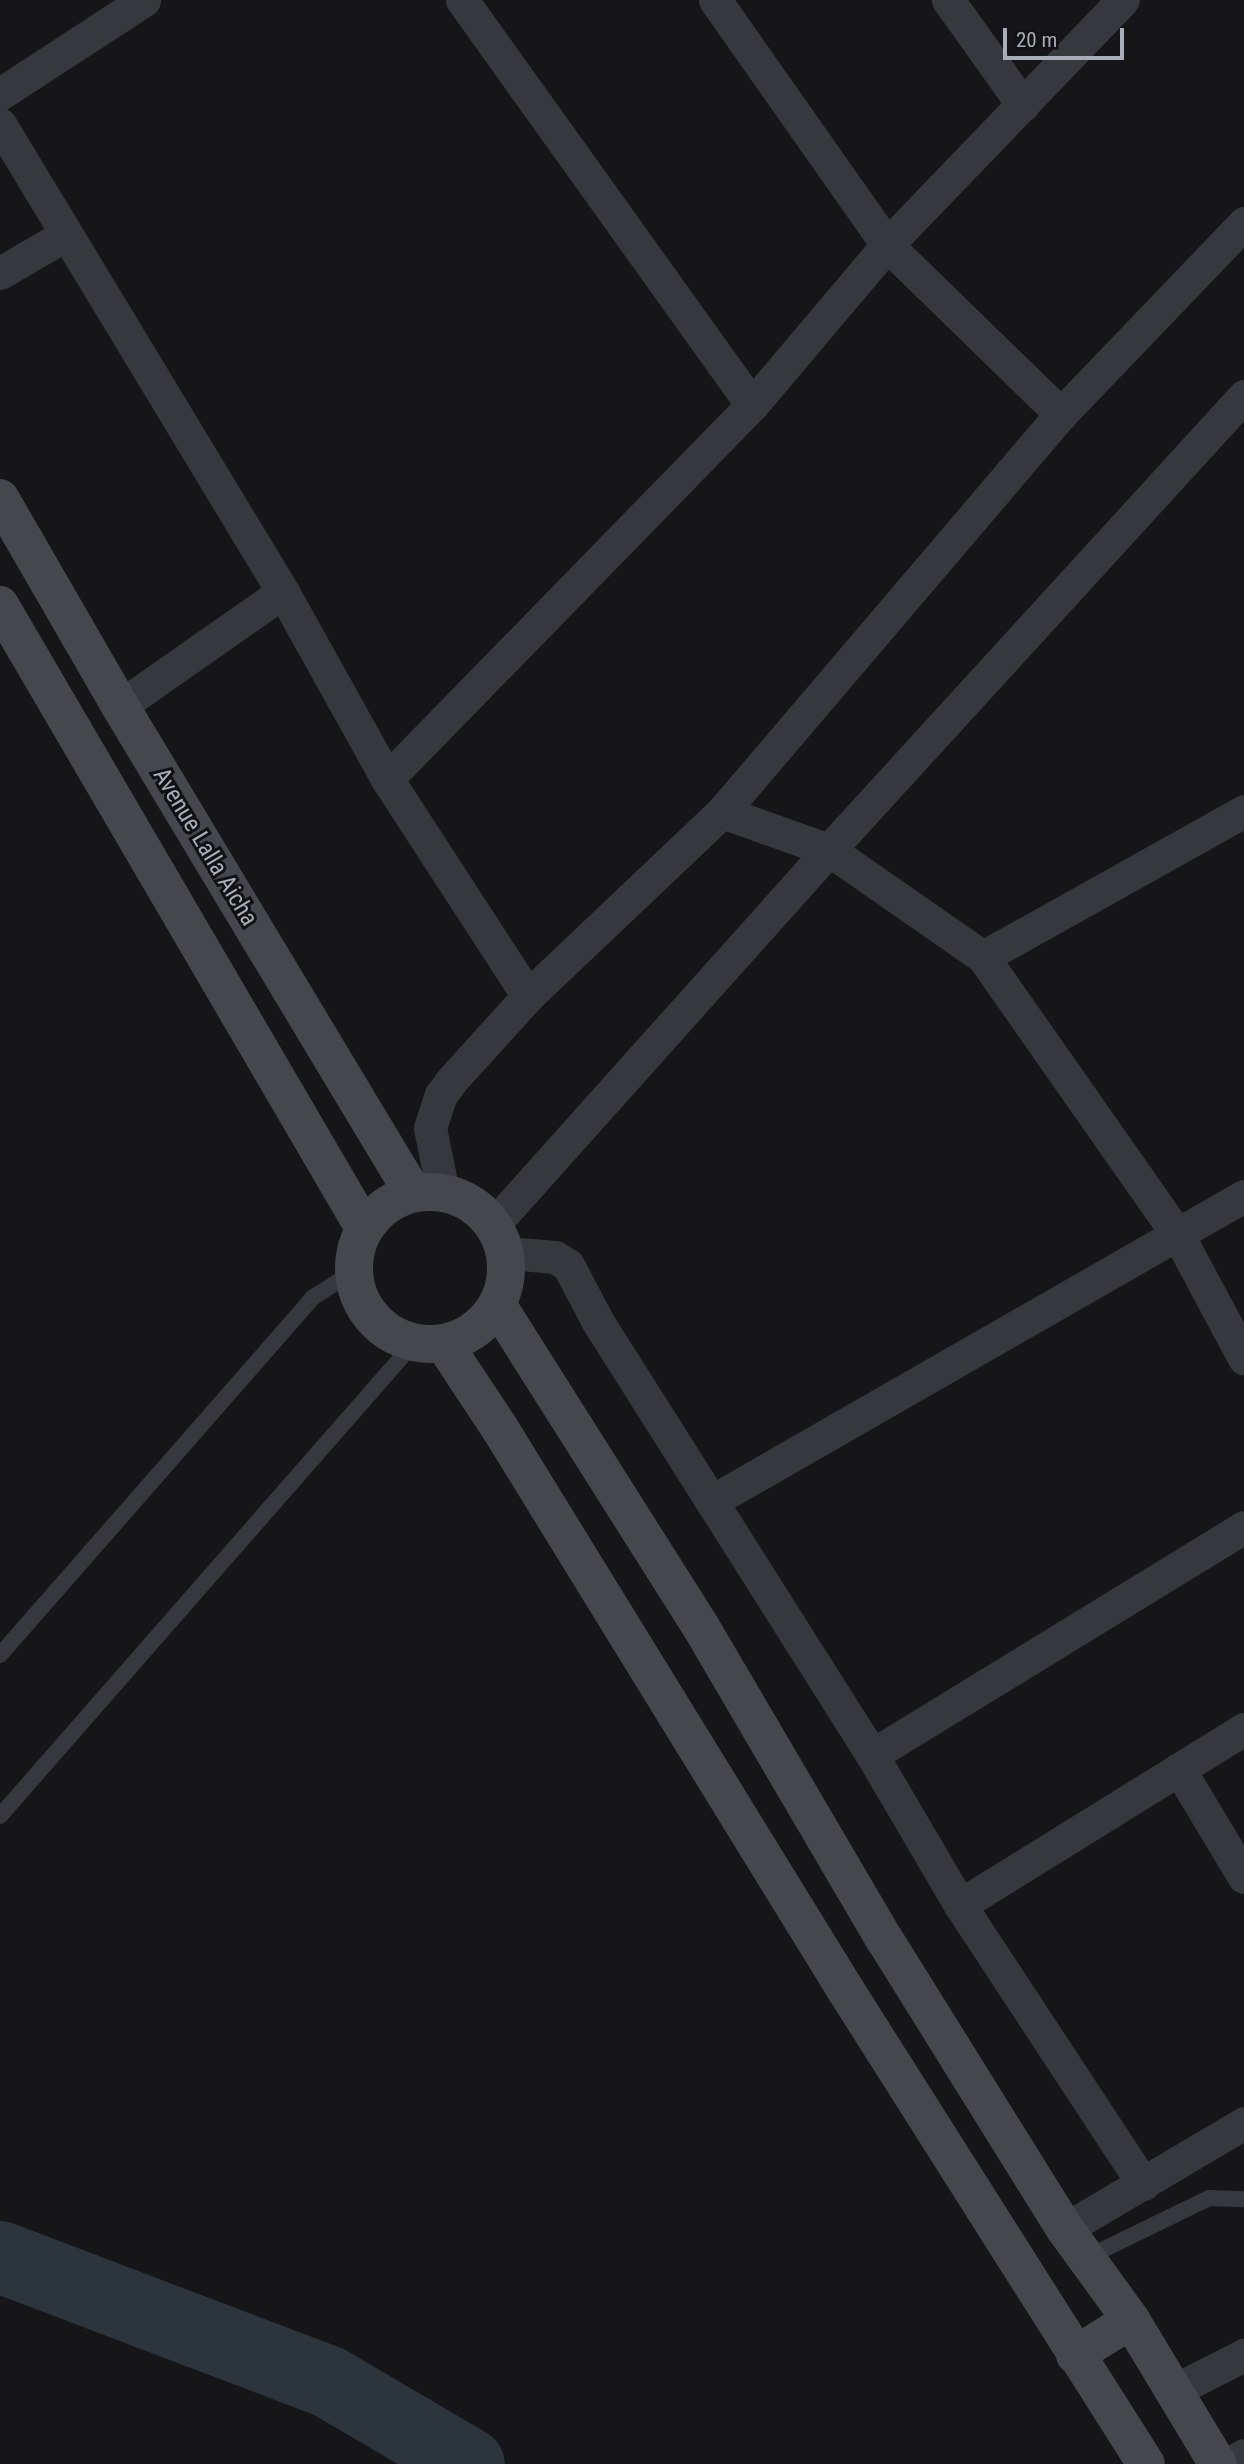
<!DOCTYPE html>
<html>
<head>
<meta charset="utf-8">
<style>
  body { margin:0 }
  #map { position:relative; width:1244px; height:2464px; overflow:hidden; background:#161618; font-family:"Roboto Condensed",sans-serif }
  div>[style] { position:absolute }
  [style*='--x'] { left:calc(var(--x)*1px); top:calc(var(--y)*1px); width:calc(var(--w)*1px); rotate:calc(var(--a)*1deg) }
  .river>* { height:72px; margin:-36px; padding:0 36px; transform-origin:36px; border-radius:36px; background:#2c353c }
  .service>* { height:16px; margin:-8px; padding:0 8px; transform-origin:8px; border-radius:8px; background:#37383d }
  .minor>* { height:33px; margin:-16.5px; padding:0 16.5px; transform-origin:16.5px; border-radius:16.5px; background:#37383d }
  .secondary>* { height:38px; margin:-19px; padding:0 19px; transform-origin:19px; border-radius:19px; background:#45474d }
  .secondary>.ring { margin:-19px; padding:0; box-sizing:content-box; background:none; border:38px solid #45474d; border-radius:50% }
  span { translate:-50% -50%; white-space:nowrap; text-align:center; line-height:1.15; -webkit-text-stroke:6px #111113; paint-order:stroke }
  .street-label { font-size:24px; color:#a8adb8 }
  .scale { position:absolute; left:1003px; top:28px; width:121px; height:32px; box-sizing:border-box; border:4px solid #a8adb8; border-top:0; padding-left:9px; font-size:21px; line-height:24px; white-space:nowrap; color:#a8adb8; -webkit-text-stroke:5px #111113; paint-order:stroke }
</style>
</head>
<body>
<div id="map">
  <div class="river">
    <i style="--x:0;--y:2257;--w:352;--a:20.8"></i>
    <i style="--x:329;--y:2382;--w:162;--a:30.4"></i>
  </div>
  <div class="service">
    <i style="--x:0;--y:1655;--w:474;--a:-48.8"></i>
    <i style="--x:312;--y:1298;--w:49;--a:-32.4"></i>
    <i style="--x:0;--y:1816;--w:629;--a:-48.81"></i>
    <i style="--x:1086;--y:2258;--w:137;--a:-26"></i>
    <i style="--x:1209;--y:2198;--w:35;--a:2"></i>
  </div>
  <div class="minor">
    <i style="--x:462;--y:0;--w:498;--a:54.4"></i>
    <i style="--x:715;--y:0;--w:299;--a:54.9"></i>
    <i style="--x:887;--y:245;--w:243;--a:44.2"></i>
    <i style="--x:948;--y:0;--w:129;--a:54.5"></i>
    <i style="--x:0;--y:94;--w:172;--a:-33.1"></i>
    <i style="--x:0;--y:124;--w:547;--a:58.84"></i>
    <i style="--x:283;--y:592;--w:214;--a:60.9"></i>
    <i style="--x:387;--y:779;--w:259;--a:57"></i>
    <i style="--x:0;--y:273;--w:75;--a:-30.3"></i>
    <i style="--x:120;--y:706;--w:199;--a:-35"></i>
    <i style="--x:387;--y:779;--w:523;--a:-45.7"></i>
    <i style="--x:752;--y:405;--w:209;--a:-49.8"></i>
    <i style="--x:887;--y:245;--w:340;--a:-46.1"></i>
    <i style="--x:722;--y:812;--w:114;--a:19.6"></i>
    <i style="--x:829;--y:850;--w:188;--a:34.8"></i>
    <i style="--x:983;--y:957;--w:340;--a:55"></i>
    <i style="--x:1178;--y:1235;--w:140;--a:61.8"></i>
    <i style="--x:983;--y:957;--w:299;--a:-29.2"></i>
    <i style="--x:443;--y:1192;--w:65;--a:-101.5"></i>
    <i style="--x:430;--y:1128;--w:35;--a:-72"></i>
    <i style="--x:441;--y:1095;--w:17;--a:-54"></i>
    <i style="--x:451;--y:1081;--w:115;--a:-47.8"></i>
    <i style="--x:528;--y:996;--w:267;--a:-43.5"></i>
    <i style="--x:722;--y:812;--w:523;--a:-49.58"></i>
    <i style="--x:1061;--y:414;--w:265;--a:-46.2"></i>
    <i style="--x:494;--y:1224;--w:502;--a:-48.15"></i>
    <i style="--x:829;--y:850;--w:615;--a:-47.57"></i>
    <i style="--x:507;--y:1253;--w:48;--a:4.8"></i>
    <i style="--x:555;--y:1257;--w:15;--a:32"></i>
    <i style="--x:568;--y:1265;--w:64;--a:62.2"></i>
    <i style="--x:598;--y:1322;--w:512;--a:57.67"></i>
    <i style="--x:872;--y:1755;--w:174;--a:59.6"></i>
    <i style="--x:960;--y:1905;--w:334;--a:56.7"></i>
    <i style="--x:712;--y:1501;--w:613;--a:-29.83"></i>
    <i style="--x:872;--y:1755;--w:436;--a:-31.5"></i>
    <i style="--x:1179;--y:1769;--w:126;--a:59"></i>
    <i style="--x:960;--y:1905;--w:334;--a:-31.8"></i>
    <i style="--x:1065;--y:2229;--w:208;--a:-30.6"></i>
    <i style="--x:1173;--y:2391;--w:80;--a:-26.9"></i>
    <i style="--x:1229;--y:2464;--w:17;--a:-31"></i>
  </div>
  <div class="secondary">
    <i style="--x:0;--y:498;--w:240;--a:60"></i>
    <i style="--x:120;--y:706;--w:568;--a:58.97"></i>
    <i style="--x:0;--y:605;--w:722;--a:59.7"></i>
    <i class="ring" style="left:354px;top:1192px;width:114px;height:114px"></i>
    <i style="--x:498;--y:1306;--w:380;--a:57.7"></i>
    <i style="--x:701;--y:1627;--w:363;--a:59.6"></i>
    <i style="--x:885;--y:1940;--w:340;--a:58.1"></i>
    <i style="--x:1065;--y:2229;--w:112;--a:54"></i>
    <i style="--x:1131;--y:2320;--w:168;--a:58.9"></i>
    <i style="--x:444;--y:1344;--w:100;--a:56.5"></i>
    <i style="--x:499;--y:1427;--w:660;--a:58.38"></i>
    <i style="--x:845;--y:1989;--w:562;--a:57.64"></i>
    <i style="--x:1075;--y:2355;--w:66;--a:-32"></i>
  </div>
  <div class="street-label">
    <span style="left:205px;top:847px;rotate:59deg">Avenue Lalla Aicha</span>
  </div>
  <div class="scale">20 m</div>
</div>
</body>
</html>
